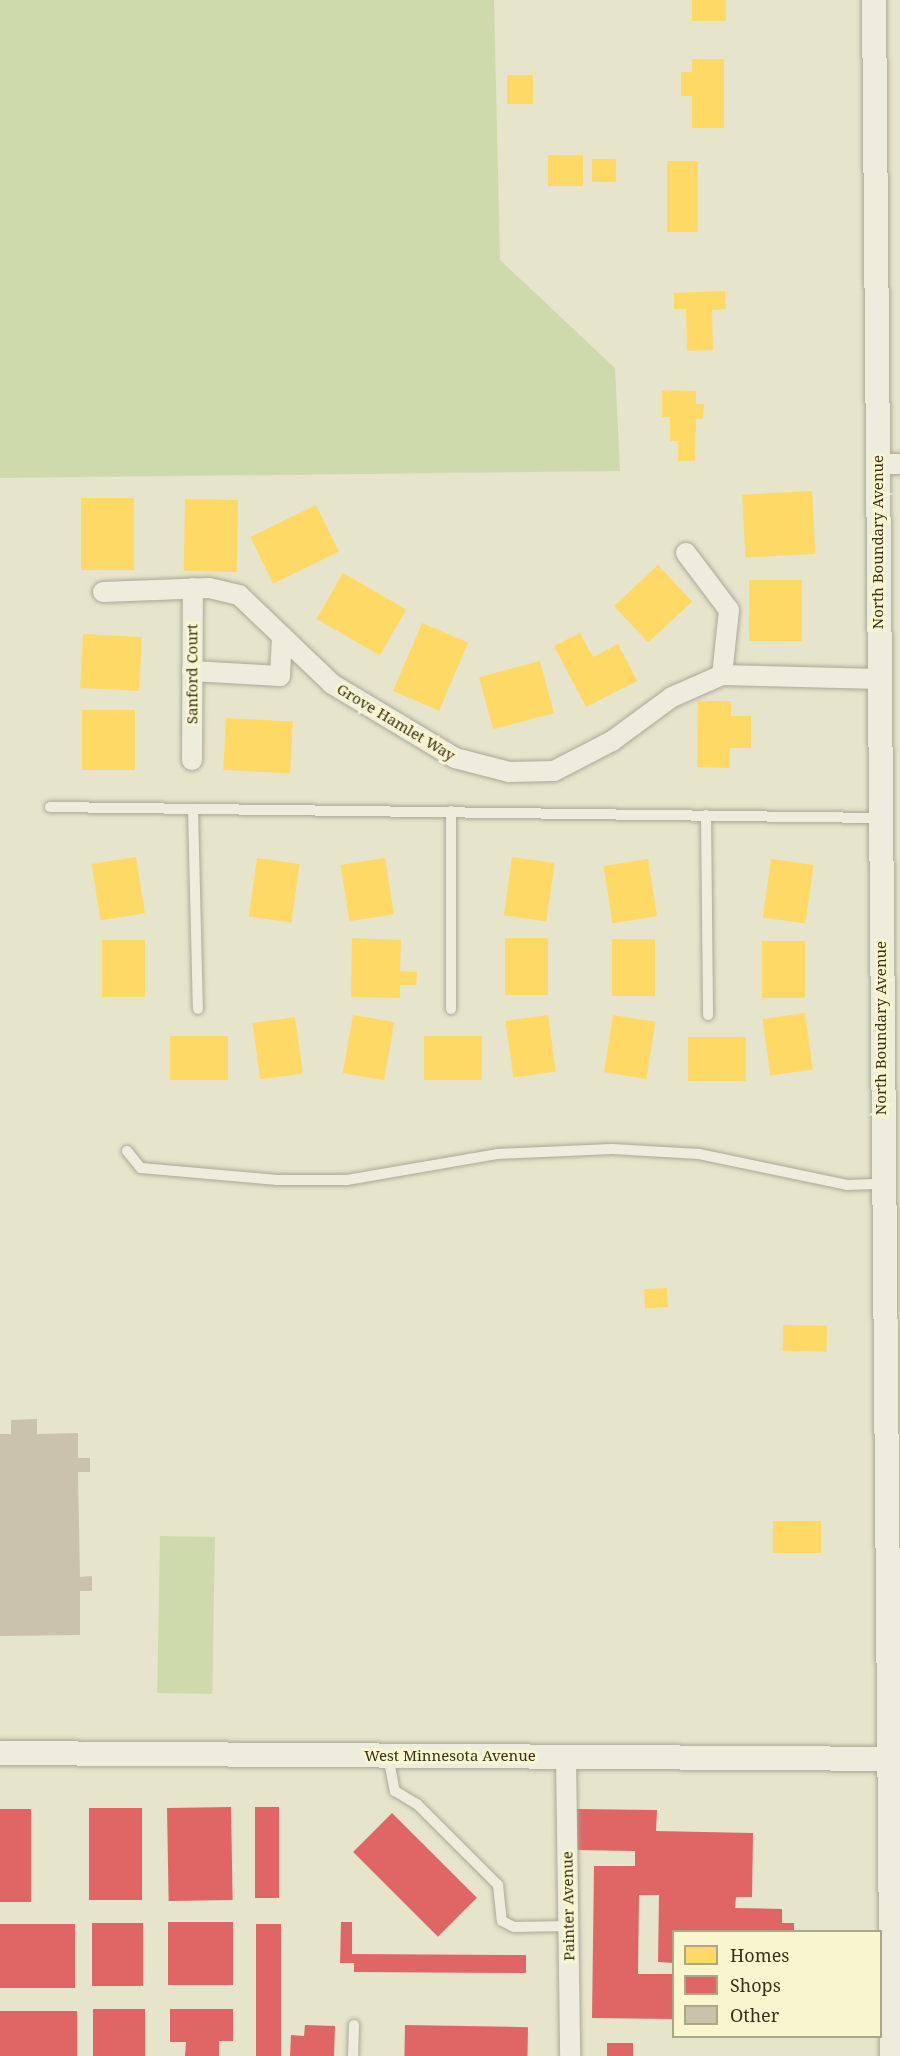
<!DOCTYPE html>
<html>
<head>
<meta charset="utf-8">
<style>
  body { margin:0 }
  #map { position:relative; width:900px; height:2056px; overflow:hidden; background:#e6e4cb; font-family:"Noto Serif",serif }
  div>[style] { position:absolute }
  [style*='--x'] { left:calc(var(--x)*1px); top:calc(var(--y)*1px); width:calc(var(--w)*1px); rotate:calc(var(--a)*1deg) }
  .green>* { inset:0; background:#cfdaac; transform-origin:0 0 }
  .homes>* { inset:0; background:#ffd966; transform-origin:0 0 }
  .shops>* { inset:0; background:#e06666; transform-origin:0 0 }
  .building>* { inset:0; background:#cac2ab }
  .roads { filter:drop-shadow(0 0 2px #aba895) drop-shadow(0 0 2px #aba895) }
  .service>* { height:10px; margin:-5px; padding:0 5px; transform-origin:5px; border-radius:5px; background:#eeecdd }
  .minor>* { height:20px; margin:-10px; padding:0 10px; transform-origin:10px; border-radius:10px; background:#eeecdd }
  .tertiary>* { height:24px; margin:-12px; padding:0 12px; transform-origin:12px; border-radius:12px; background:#eeecdd }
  span { translate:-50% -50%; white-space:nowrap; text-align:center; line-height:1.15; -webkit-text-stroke:6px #f8f5cf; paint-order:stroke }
  .street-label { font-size:15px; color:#3a311c }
  .legend { position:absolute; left:672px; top:1930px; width:210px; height:108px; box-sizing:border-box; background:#f8f5cf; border:2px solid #aca787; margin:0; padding:8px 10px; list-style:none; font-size:18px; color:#3a311c }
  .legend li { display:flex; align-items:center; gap:12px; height:30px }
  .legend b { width:30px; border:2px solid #aca787 }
</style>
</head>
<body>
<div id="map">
  <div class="green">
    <i style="clip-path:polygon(0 0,494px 0,500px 260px,615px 368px,620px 471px,0 478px)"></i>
    <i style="left:160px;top:1536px;width:55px;height:157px;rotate:1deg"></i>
  </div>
  <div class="homes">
    <i style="left:692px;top:0;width:34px;height:21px"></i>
    <i style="clip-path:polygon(692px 59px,724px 59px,724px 128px,692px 128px,692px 96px,681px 96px,681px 72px,692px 72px)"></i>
    <i style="left:507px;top:75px;width:26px;height:29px"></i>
    <i style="left:548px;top:155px;width:35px;height:31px"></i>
    <i style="left:592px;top:159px;width:24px;height:23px"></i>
    <i style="left:667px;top:161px;width:31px;height:71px"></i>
    <i style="clip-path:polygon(725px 291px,726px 309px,712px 310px,713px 350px,687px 351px,686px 309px,674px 309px,674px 293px)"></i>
    <i style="clip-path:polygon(662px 390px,696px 391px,696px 404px,704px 404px,703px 419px,696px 419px,695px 461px,678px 461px,678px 441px,670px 441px,670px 417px,662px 417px)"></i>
    <i style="left:812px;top:491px;width:63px;height:70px;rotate:87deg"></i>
    <i style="left:81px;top:498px;width:53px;height:72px"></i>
    <i style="left:185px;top:499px;width:53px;height:72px;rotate:1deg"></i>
    <i style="left:316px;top:505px;width:52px;height:73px;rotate:64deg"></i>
    <i style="left:658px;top:565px;width:50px;height:60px;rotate:47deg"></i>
    <i style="left:343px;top:573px;width:73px;height:53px;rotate:30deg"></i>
    <i style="left:749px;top:580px;width:53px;height:61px"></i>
    <i style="left:422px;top:623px;width:50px;height:74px;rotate:23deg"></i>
    <i style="clip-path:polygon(580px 633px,593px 657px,618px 644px,637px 681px,586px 707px,554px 646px)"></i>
    <i style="left:83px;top:634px;width:59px;height:54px;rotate:3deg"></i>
    <i style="left:540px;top:661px;width:54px;height:63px;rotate:75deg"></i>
    <i style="clip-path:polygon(698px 701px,731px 701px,731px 716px,751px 716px,751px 748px,730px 748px,730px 768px,697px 767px)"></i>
    <i style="left:82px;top:710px;width:53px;height:60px"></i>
    <i style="left:226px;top:718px;width:67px;height:52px;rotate:3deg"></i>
    <i style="left:136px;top:857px;width:57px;height:45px;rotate:81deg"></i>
    <i style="left:512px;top:857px;width:43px;height:59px;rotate:8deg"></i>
    <i style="left:257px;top:858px;width:43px;height:59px;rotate:8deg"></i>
    <i style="left:385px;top:858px;width:57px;height:45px;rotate:81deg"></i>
    <i style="left:648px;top:859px;width:58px;height:45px;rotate:81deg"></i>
    <i style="left:771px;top:859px;width:43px;height:59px;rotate:8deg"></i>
    <i style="clip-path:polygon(352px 938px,401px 940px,400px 971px,417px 972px,416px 985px,400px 985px,400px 998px,351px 997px)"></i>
    <i style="left:505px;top:938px;width:43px;height:57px"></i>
    <i style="left:612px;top:939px;width:43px;height:57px"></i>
    <i style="left:102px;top:940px;width:43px;height:57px"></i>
    <i style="left:762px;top:941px;width:43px;height:57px"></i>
    <i style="left:805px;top:1013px;width:57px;height:43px;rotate:82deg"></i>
    <i style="left:353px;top:1015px;width:42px;height:59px;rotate:10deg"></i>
    <i style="left:548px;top:1015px;width:57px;height:43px;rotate:82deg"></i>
    <i style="left:613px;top:1015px;width:43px;height:58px;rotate:9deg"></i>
    <i style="left:295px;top:1017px;width:57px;height:43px;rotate:82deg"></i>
    <i style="left:170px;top:1036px;width:58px;height:44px"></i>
    <i style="left:424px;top:1036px;width:58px;height:44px"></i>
    <i style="left:688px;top:1037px;width:58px;height:44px"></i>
    <i style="left:667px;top:1288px;width:19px;height:23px;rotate:87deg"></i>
    <i style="left:783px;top:1325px;width:44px;height:26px;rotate:1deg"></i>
    <i style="left:773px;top:1521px;width:48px;height:32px"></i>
  </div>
  <div class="shops">
    <i style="left:231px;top:1807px;width:93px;height:64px;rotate:89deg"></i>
    <i style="left:255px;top:1807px;width:24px;height:91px"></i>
    <i style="left:89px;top:1808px;width:53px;height:92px"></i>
    <i style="left:0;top:1809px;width:31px;height:93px"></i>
    <i style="clip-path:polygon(576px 1809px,657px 1810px,656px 1831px,753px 1833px,752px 1897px,736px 1897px,735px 1908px,782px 1909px,782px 1923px,794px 1923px,794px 1932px,674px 1932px,674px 1963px,658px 1962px,659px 1895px,639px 1895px,638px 1974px,674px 1974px,674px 2019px,592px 2018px,594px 1866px,635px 1866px,635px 1851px,575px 1850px)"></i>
    <i style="left:392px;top:1813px;width:120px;height:55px;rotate:45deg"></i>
    <i style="left:233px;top:1922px;width:63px;height:65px;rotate:90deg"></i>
    <i style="clip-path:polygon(341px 1922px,352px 1922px,352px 1954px,526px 1955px,526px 1973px,354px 1972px,354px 1963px,340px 1963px)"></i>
    <i style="left:92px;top:1923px;width:51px;height:63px"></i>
    <i style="left:75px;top:1924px;width:64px;height:75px;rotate:90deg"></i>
    <i style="left:256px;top:1924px;width:25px;height:132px"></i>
    <i style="left:145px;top:2009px;width:47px;height:52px;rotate:90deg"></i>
    <i style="clip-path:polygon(170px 2009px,233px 2009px,233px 2041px,219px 2041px,219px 2056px,185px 2056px,186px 2042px,170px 2042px)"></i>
    <i style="left:77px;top:2011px;width:45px;height:77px;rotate:90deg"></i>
    <i style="clip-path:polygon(305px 2025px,335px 2026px,334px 2056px,290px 2056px,291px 2035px,304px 2036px)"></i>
    <i style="left:405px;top:2025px;width:123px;height:31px;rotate:1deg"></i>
    <i style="left:607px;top:2043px;width:26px;height:13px"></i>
  </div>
  <div class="building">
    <i style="clip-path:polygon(37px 1419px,37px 1434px,78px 1433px,78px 1458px,90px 1458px,90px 1472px,78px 1472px,80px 1577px,92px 1576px,92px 1591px,80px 1591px,80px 1635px,0 1636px,0 1434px,11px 1434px,11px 1420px)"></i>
  </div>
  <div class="roads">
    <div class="service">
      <i style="--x:50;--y:807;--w:830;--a:0.76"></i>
      <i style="--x:193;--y:809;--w:200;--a:88.6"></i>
      <i style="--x:451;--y:811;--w:198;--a:90"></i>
      <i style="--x:706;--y:815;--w:200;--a:89.4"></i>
      <i style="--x:127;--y:1151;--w:22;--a:51"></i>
      <i style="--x:141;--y:1168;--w:137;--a:5"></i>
      <i style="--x:277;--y:1180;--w:70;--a:0"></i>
      <i style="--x:347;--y:1180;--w:152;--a:-9.8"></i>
      <i style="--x:497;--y:1154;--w:115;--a:-2.5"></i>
      <i style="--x:612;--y:1149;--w:87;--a:3.3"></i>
      <i style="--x:699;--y:1154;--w:151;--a:11.8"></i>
      <i style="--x:847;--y:1185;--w:35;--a:-2"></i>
      <i style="--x:388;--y:1756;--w:36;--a:79"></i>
      <i style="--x:395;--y:1791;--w:26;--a:31"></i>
      <i style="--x:417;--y:1804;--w:115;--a:45"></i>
      <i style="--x:498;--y:1885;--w:36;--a:84"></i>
      <i style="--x:502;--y:1921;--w:13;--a:27"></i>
      <i style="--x:514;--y:1927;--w:54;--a:-1.1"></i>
      <i style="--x:353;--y:2056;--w:31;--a:-88"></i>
    </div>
    <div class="minor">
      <i style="--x:878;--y:464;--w:22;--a:0"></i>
      <i style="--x:686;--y:553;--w:71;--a:53"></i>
      <i style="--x:729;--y:610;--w:65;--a:96.1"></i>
      <i style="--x:103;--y:592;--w:106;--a:-2.2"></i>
      <i style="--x:209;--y:588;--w:31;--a:13"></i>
      <i style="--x:239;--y:595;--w:129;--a:43.7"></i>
      <i style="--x:332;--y:684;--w:144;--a:31"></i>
      <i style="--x:455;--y:758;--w:56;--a:14.5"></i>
      <i style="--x:509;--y:772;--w:45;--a:-1.3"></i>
      <i style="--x:554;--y:771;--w:65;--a:-27.3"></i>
      <i style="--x:612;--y:741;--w:74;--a:-36.3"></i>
      <i style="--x:672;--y:697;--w:55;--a:-23.7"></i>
      <i style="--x:722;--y:675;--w:157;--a:1.5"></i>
      <i style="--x:192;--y:671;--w:88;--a:3.3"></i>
      <i style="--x:280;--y:676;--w:40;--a:-87.1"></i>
      <i style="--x:192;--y:760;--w:172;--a:-89.7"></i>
      <i style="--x:566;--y:1757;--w:299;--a:89.2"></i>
    </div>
    <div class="tertiary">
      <i style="--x:874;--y:0;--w:2056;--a:89.5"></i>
      <i style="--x:0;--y:1753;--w:900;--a:0.38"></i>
    </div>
  </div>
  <div class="street-label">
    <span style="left:878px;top:542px;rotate:-90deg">North Boundary Avenue</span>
    <span style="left:192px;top:674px;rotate:-90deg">Sanford Court</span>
    <span style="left:396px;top:722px;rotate:31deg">Grove Hamlet Way</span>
    <span style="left:881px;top:1028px;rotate:-90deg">North Boundary Avenue</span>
    <span style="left:450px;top:1756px">West Minnesota Avenue</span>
    <span style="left:568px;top:1906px;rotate:-91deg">Painter Avenue</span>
  </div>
  <ul class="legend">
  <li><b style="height:16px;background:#ffd966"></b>Homes</li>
  <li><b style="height:16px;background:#e06666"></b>Shops</li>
  <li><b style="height:16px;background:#cac2ab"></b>Other</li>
  </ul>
</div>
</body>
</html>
